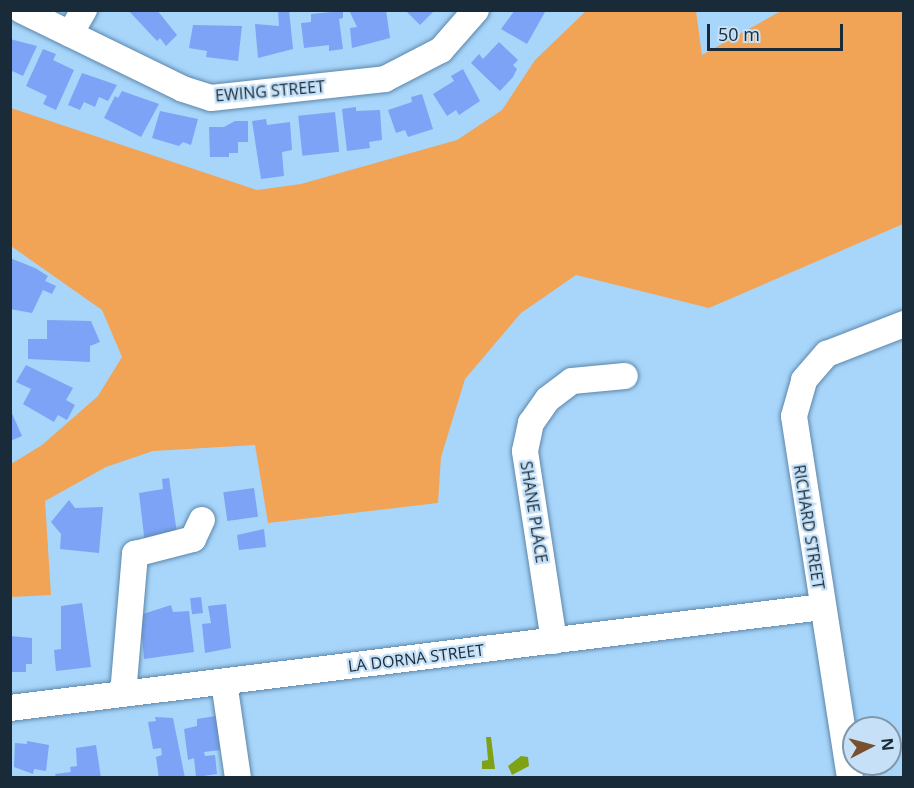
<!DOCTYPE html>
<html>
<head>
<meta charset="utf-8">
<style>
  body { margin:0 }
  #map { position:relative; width:914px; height:788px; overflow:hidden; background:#a8d5fa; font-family:"Open Sans",sans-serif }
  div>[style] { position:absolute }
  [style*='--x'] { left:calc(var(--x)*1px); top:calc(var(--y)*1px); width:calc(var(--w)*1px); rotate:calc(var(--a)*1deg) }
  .green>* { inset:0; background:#f1a455 }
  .water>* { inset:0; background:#7fa215 }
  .building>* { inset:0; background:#7ca3f5; transform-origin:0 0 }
  .roads { filter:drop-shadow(0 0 2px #5c87aa) drop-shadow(0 0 2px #5c87aa) }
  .minor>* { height:26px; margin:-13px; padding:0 13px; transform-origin:13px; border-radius:13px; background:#fff }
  span { translate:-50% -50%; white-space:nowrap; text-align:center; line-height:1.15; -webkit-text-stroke:4.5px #c5e0f7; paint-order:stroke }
  .street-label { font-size:16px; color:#192b39 }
  .frame { position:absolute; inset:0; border:12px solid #192b39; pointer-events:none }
  .north { position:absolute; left:842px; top:716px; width:60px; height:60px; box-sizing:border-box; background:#c5e0f7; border:2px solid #8098ab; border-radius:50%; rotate:84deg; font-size:16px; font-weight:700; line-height:24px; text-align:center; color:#192b39 }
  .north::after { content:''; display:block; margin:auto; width:21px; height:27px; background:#77512d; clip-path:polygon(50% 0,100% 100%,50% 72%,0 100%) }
  .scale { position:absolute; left:707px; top:24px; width:136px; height:27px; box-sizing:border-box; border:3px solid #192b39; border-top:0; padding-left:8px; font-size:18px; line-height:21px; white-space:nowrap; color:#192b39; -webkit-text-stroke:4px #c5e0f7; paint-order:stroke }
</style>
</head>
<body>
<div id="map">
  <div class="green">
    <i style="clip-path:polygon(586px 11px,696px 11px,702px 55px,781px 11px,903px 11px,903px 224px,709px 308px,576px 275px,521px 313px,465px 379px,441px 457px,438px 503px,268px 523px,255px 445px,153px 451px,106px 467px,45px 501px,51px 595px,11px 597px,11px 464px,42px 445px,98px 396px,122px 357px,102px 310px,11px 246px,11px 108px,257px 190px,301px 184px,457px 140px,502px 110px,535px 60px)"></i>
  </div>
  <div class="water">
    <i style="clip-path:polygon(486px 737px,491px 737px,495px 769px,482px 769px,482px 761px,488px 760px)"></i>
    <i style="clip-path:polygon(521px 756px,528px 757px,529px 766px,512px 775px,508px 766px)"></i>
  </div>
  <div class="building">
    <i style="clip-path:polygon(128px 10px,157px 10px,177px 35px,166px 46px,160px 38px,157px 41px)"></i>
    <i style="clip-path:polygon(278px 10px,289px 10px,293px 49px,258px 58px,255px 24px,279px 26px)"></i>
    <i style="clip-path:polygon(349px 10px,386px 10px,390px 38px,352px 48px,350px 28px,357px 27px)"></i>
    <i style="clip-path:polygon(405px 10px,435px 10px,420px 25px)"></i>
    <i style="clip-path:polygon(515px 10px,545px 12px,527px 44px,501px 29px)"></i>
    <i style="clip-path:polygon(343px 11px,343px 18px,339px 19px,343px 49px,329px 51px,329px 45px,304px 48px,301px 23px,311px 22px,311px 14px)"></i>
    <i style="clip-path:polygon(193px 25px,242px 26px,238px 61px,206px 57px,207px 51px,189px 48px)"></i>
    <i style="clip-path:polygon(10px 39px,37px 46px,23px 76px,10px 70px)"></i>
    <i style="clip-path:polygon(499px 42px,518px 60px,513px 65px,517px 69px,513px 77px,500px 91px,471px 63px,479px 54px,483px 59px)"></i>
    <i style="clip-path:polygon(43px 49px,56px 54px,53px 60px,74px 70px,56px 110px,43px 104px,47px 96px,26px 86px)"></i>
    <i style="clip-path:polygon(463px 69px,480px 101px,459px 115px,456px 110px,447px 116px,433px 94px,454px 81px,451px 76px)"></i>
    <i style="clip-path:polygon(82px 73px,117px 85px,108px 101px,99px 97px,95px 107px,84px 102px,80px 110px,68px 105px)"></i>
    <i style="clip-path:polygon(122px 91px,159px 104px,141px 137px,104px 118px,115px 96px,118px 98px)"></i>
    <i style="clip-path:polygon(422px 94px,433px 129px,408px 137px,405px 130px,396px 133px,388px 110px,412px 102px,411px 97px)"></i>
    <i style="clip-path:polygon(356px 107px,356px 111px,380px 110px,382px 140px,369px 142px,370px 148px,347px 151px,342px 109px)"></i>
    <i style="clip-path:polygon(160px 111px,198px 119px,191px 145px,183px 142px,179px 146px,152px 138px)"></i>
    <i style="left:335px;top:112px;width:40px;height:37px;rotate:84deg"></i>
    <i style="clip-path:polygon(266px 119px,267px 125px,290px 122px,292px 150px,282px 152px,284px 176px,261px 179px,252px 121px)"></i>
    <i style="clip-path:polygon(235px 121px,248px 121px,248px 142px,238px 142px,238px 153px,229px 153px,229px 157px,210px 157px,209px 127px,224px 127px)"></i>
    <i style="clip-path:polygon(10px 258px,35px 268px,48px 276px,45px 281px,56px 286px,52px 294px,43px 290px,32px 313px,10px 309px)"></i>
    <i style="clip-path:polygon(47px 320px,91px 321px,100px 342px,90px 346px,90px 362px,28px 359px,28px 339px,47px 339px)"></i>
    <i style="clip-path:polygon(26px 365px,73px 388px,66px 400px,75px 405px,67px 420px,58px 415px,54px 422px,23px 404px,31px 389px,16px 382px)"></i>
    <i style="clip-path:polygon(10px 409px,22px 436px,10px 441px)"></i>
    <i style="clip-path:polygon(169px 478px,178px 540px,145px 544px,139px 493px,163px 489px,162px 479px)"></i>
    <i style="left:254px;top:488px;width:29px;height:31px;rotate:82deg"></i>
    <i style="clip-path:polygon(69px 500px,75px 508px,103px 507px,99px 553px,60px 549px,61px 534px,51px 522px)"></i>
    <i style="clip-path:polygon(264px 529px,266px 547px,239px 550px,237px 535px)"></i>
    <i style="left:201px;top:597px;width:16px;height:11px;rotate:83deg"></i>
    <i style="clip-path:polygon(82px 603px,91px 667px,56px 671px,54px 650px,61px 649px,61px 606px)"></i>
    <i style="clip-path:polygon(226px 604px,231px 648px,205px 653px,202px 624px,211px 623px,208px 606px)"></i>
    <i style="clip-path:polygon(171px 605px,173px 612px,189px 611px,194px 652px,144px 659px,140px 615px)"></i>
    <i style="clip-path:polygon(10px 636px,32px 638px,32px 664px,26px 664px,26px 672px,10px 672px)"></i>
    <i style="clip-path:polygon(216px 716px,220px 750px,204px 752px,205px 756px,215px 755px,217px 774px,196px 777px,194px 758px,188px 760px,184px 729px,197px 726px,197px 719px)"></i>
    <i style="clip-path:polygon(155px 717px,173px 718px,185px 778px,159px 778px,156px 757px,162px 755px,161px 748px,153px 749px,148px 722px,156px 721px)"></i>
    <i style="clip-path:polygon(27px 741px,49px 745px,46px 771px,34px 769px,33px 774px,14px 767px,15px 743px,27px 744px)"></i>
    <i style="clip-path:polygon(96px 745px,101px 778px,56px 778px,55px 774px,71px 772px,70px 767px,77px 766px,76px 748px)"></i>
  </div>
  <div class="roads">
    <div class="minor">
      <i style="--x:21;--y:10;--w:180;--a:26"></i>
      <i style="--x:183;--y:89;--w:29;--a:18"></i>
      <i style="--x:211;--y:98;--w:175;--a:-6.2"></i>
      <i style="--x:385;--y:79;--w:63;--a:-27.4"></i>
      <i style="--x:441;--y:50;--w:53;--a:-48.8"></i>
      <i style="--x:70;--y:34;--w:28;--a:-60"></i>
      <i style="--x:554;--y:641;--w:192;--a:-98.7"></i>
      <i style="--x:525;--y:451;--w:29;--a:-78"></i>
      <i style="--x:531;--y:423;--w:29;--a:-55"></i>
      <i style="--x:548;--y:399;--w:30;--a:-37"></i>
      <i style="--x:572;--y:381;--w:53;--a:-5.4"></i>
      <i style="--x:224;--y:682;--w:97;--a:81.7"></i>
      <i style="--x:123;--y:694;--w:141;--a:-85.1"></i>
      <i style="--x:135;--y:554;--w:60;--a:-14.5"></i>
      <i style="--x:193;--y:539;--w:21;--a:-65"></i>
      <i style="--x:10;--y:708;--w:818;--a:-7.09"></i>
      <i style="--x:850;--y:778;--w:366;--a:-98.8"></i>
      <i style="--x:794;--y:416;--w:37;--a:-74"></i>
      <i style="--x:804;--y:380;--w:35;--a:-49"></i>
      <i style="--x:827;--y:354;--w:83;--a:-21.3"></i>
    </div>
  </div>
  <div class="street-label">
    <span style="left:270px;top:91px;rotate:-5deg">EWING STREET</span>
    <span style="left:534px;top:512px;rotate:81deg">SHANE PLACE</span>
    <span style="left:809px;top:527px;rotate:81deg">RICHARD STREET</span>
    <span style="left:416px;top:658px;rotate:-7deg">LA DORNA STREET</span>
  </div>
  <div class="frame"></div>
  <div class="north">N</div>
  <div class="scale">50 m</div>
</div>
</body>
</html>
